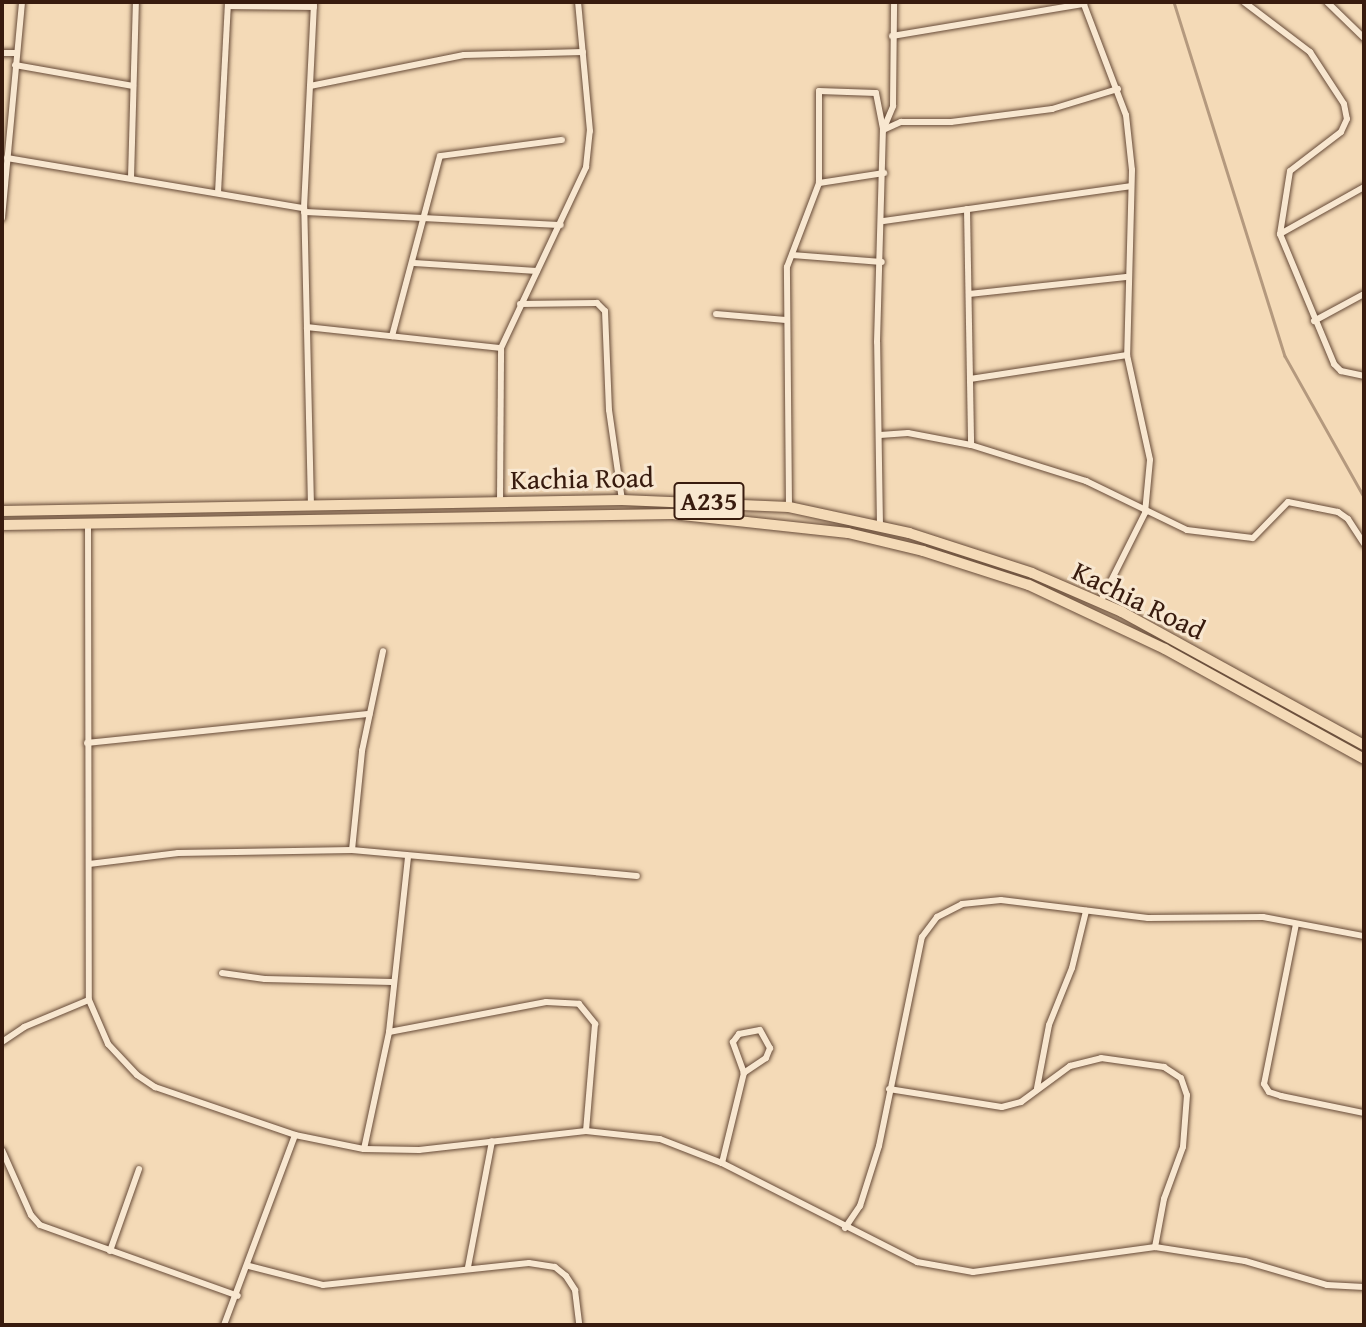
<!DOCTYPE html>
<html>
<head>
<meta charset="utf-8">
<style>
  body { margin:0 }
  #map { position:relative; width:1366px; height:1327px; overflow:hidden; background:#f4dab7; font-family:"Gentium Book Plus",serif }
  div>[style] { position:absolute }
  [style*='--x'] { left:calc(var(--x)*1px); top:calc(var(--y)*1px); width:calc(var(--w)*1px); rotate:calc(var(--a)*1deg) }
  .stream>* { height:2.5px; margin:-1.25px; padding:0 1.25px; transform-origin:1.25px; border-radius:1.25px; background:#b4997e }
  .roads { filter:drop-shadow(0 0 2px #674b38) drop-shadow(0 0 2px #674b38) }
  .minor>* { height:6px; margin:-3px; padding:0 3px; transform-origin:3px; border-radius:3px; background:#f8e7d0 }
  .trunk>* { height:10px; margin:-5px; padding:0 5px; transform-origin:5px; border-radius:5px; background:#f4dab7 }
  span { translate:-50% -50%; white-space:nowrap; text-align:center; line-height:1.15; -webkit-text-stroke:6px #f8e7d0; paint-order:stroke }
  .shield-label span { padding:2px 5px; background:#f8e7d0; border:2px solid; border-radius:5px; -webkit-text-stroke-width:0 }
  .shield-label { font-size:26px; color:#381b0e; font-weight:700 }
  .street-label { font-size:28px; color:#381b0e }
  .frame { position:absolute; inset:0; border:4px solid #381b0e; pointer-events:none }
</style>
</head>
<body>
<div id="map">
  <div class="stream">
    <i style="--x:1174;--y:2;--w:371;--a:72.6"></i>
    <i style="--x:1285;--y:356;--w:162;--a:60.7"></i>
  </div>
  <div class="roads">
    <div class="minor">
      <i style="--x:1083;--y:2;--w:121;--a:69.2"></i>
      <i style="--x:1126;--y:115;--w:55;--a:83.8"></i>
      <i style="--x:1132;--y:170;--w:185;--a:91.5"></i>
      <i style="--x:1127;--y:355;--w:107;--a:77.6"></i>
      <i style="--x:1150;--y:460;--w:53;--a:95.4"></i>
      <i style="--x:1145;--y:513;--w:101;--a:116.6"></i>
      <i style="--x:1244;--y:2;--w:83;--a:37.1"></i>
      <i style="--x:1310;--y:52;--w:62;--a:56.8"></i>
      <i style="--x:1344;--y:104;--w:15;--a:79"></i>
      <i style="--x:1347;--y:119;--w:14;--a:115"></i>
      <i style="--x:1341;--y:132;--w:64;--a:142.6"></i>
      <i style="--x:1290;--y:171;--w:64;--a:99"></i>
      <i style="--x:1280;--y:234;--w:141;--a:67.4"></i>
      <i style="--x:1334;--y:364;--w:10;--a:45"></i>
      <i style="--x:1341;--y:371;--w:24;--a:12"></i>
      <i style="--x:1327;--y:2;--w:52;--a:44.2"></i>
      <i style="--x:228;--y:6;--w:86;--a:0.7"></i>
      <i style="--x:892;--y:36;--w:195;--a:-9.5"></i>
      <i style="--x:2;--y:53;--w:14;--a:0"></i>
      <i style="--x:15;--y:65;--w:120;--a:10.1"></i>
      <i style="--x:310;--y:86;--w:157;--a:-11.4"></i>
      <i style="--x:464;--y:55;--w:119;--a:-1.4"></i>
      <i style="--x:7;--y:158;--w:301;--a:9.6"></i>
      <i style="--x:131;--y:178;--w:176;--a:-88.4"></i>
      <i style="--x:819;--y:183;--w:92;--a:-90"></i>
      <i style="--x:819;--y:91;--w:57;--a:2"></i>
      <i style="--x:876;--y:93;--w:38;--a:79"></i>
      <i style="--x:883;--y:130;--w:20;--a:-24"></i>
      <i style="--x:901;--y:122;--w:50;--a:0"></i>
      <i style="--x:951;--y:122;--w:102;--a:-7.3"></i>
      <i style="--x:1052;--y:109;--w:69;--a:-16.9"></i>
      <i style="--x:218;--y:193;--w:191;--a:-87"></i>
      <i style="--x:967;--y:209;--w:236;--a:89"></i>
      <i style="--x:304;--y:212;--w:257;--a:2.9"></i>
      <i style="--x:2;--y:218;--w:217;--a:-84.7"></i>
      <i style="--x:883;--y:221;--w:250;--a:-8"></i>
      <i style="--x:1280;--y:234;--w:96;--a:-29.2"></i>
      <i style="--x:792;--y:255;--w:90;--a:4.4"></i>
      <i style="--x:414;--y:263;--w:123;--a:3.7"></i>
      <i style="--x:969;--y:294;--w:158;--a:-6.2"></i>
      <i style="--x:520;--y:304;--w:77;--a:-0.7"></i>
      <i style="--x:597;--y:303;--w:11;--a:45"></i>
      <i style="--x:605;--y:311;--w:99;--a:87.7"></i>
      <i style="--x:609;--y:410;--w:91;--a:81.8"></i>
      <i style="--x:716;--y:314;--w:70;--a:4.9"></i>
      <i style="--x:1314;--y:321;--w:57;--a:-28.4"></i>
      <i style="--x:307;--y:327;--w:195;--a:6.2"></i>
      <i style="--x:392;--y:336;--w:186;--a:-75.1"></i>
      <i style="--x:440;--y:156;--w:123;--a:-7.5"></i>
      <i style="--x:970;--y:379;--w:159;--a:-8.7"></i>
      <i style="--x:880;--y:435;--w:28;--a:-4"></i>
      <i style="--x:908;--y:433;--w:64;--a:10.8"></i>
      <i style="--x:971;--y:445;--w:121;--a:17.4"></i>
      <i style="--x:1086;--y:481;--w:112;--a:25.9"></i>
      <i style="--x:1187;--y:530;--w:66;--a:6.9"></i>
      <i style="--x:1253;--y:538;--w:50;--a:-45.8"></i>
      <i style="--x:1288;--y:502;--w:51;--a:11.3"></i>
      <i style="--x:1338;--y:512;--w:12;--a:35"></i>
      <i style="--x:1348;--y:519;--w:30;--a:57"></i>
      <i style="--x:500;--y:502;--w:154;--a:-89.6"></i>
      <i style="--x:501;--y:348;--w:200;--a:-64.8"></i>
      <i style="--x:586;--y:167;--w:36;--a:-84"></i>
      <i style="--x:590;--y:131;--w:130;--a:-95.3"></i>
      <i style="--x:311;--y:506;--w:298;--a:-91.3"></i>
      <i style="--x:304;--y:208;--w:206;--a:-87.2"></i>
      <i style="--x:789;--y:507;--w:240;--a:-90.5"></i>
      <i style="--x:787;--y:267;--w:90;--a:-69.1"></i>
      <i style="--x:819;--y:183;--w:66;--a:-8.7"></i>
      <i style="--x:88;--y:524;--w:476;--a:89.9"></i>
      <i style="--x:89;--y:1000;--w:48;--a:66.6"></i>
      <i style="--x:108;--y:1044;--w:42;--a:46.9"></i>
      <i style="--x:137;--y:1075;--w:22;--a:34"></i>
      <i style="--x:155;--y:1087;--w:148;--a:18.9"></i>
      <i style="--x:295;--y:1135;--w:70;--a:11.5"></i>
      <i style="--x:364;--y:1149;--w:55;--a:1"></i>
      <i style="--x:419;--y:1150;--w:168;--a:-6.5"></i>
      <i style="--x:586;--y:1131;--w:74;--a:6.2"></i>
      <i style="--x:660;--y:1139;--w:66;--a:21.2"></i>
      <i style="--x:722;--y:1163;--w:219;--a:26.9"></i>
      <i style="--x:917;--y:1262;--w:57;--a:10.1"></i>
      <i style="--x:973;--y:1272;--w:184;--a:-7.8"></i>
      <i style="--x:1155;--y:1247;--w:91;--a:8.8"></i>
      <i style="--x:1245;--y:1261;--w:85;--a:16.3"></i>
      <i style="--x:1327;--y:1285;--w:37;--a:3"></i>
      <i style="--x:880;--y:526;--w:184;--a:-90.9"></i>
      <i style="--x:877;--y:342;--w:212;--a:-88.4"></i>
      <i style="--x:883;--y:130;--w:26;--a:-67"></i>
      <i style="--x:893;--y:106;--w:104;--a:-89.4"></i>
      <i style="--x:87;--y:743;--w:284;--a:-5.9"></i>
      <i style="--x:352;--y:850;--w:100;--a:-84.2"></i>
      <i style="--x:362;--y:751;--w:102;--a:-78.1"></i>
      <i style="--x:89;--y:864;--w:90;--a:-7"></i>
      <i style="--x:178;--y:853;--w:174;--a:-1"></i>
      <i style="--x:352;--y:850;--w:286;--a:5.2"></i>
      <i style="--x:1296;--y:924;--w:163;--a:101.3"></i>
      <i style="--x:1264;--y:1084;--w:9;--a:58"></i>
      <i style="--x:1269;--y:1092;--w:13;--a:18"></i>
      <i style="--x:1281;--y:1096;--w:85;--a:11.6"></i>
      <i style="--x:222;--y:973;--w:43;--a:7.9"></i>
      <i style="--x:265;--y:979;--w:127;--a:1.4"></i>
      <i style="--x:389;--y:1032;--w:160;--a:-10.8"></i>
      <i style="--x:546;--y:1002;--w:33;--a:3"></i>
      <i style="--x:579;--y:1004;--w:26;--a:51"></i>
      <i style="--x:595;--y:1024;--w:107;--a:94.8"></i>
      <i style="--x:2;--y:1042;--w:27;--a:-34"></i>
      <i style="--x:24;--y:1027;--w:70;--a:-22.6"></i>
      <i style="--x:1037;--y:1088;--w:64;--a:-79.2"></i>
      <i style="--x:1049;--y:1025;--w:61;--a:-68"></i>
      <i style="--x:1072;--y:968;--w:59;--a:-76.2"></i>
      <i style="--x:889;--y:1089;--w:114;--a:9.1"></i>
      <i style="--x:1002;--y:1107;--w:20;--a:-15"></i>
      <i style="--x:1021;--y:1102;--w:61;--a:-36.3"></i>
      <i style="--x:1070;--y:1066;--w:32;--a:-14"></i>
      <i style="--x:1101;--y:1058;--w:64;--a:8.1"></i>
      <i style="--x:1164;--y:1067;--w:20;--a:33"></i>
      <i style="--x:1181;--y:1078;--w:18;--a:71"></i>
      <i style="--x:1187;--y:1095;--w:52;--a:94.4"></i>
      <i style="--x:1183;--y:1147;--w:55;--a:110.1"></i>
      <i style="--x:1164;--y:1199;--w:49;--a:100.6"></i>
      <i style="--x:364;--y:1149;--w:120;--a:-77.9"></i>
      <i style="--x:389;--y:1032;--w:177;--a:-83.8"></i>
      <i style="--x:2;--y:1150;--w:71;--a:66"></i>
      <i style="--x:31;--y:1215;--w:13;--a:48"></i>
      <i style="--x:40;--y:1225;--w:210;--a:19.7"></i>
      <i style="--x:722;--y:1163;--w:93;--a:-76.3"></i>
      <i style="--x:744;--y:1073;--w:33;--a:-110"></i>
      <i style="--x:733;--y:1042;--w:10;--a:-53"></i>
      <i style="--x:739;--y:1034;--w:21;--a:-11"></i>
      <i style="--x:760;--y:1030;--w:21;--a:61"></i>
      <i style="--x:770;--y:1048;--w:11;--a:112"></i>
      <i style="--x:766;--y:1058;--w:27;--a:146"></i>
      <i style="--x:845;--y:1228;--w:27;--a:-56"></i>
      <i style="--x:860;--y:1206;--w:63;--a:-72.4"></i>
      <i style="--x:879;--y:1146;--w:213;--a:-78.4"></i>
      <i style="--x:922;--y:937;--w:25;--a:-53"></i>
      <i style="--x:937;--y:917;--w:28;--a:-27"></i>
      <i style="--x:962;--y:904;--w:39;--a:-6"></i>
      <i style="--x:1001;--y:900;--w:148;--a:7"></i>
      <i style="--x:1148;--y:918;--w:115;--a:-0.5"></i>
      <i style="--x:1263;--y:917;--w:103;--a:10.7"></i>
      <i style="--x:110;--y:1251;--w:87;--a:-70.5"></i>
      <i style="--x:249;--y:1266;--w:76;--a:14.4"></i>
      <i style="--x:323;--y:1285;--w:207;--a:-6.1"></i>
      <i style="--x:529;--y:1263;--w:26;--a:9"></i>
      <i style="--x:555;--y:1267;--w:14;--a:39"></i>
      <i style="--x:566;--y:1276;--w:17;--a:57"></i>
      <i style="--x:575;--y:1290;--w:35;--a:83"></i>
      <i style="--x:468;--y:1267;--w:128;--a:-79.2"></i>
      <i style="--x:224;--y:1325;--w:203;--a:-69.5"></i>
    </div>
    <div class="trunk">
      <i style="--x:2;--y:511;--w:620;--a:-1.02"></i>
      <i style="--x:622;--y:500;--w:167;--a:2.4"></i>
      <i style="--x:789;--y:507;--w:123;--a:12.2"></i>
      <i style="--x:909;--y:533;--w:129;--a:18"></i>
      <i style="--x:1032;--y:573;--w:98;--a:23.4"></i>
      <i style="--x:1122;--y:612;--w:276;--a:28.8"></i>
      <i style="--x:2;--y:525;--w:671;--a:-0.94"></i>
      <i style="--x:673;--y:514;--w:176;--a:6.2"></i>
      <i style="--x:848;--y:533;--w:77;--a:13.5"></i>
      <i style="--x:923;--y:551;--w:111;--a:17.8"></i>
      <i style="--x:1029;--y:585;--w:150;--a:25.2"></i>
      <i style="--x:1165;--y:649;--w:227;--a:28.9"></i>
    </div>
  </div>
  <div class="shield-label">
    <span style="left:709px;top:501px">A235</span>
  </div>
  <div class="street-label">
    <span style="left:582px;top:478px;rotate:-1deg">Kachia Road</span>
    <span style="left:1139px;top:600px;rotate:26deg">Kachia Road</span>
  </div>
  <div class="frame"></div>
</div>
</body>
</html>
